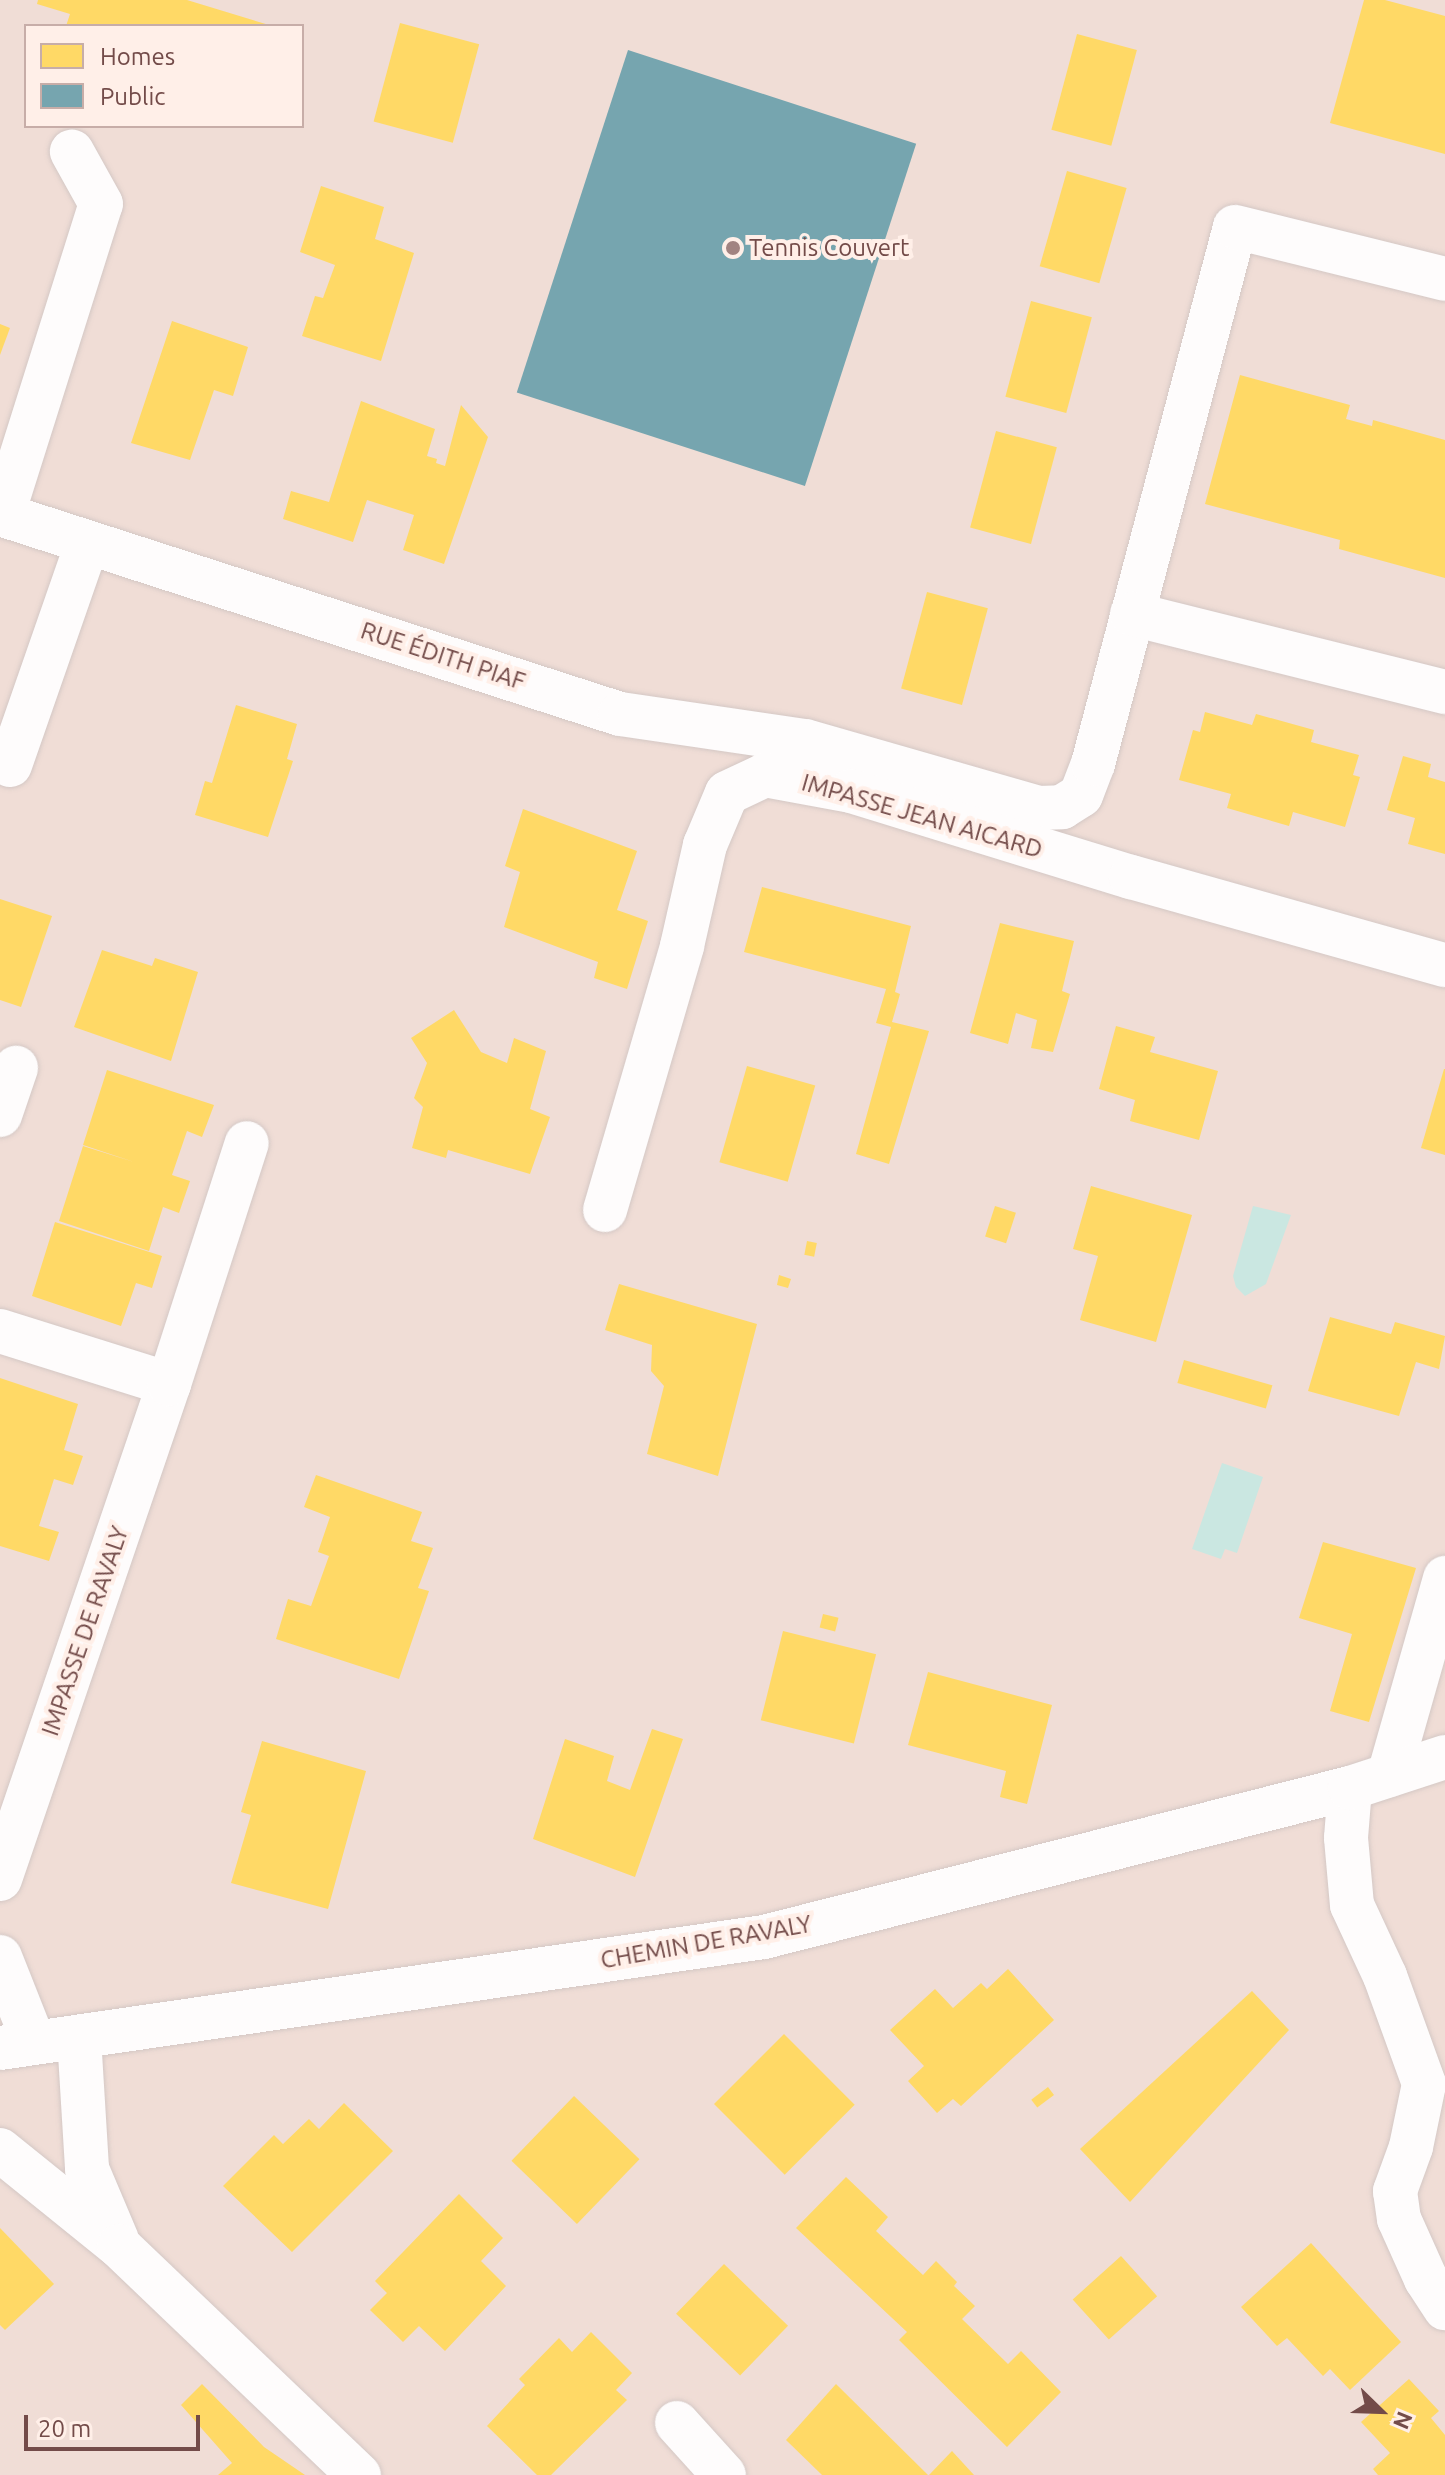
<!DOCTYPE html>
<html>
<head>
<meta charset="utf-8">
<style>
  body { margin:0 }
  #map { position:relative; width:1445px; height:2475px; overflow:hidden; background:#f6ece8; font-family:Ubuntu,sans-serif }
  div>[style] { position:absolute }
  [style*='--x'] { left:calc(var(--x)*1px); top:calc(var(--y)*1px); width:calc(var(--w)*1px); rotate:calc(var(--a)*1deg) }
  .residential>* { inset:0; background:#f0ddd6 }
  .water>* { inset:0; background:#cae7e1 }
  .homes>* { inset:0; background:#ffd966; transform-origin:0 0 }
  .public>* { inset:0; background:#76a5af; transform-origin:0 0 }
  .roads { filter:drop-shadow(0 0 2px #d4c8c5) drop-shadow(0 0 2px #d4c8c5) }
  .minor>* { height:44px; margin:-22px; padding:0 22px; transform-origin:22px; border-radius:22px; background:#fefcfc }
  .dots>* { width:22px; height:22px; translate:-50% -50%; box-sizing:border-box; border:4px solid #ffefe8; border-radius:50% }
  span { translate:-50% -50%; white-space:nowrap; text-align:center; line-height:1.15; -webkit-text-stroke:8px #ffefe8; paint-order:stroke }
  .poi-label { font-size:24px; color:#734b49 }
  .left { translate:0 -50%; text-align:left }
  .street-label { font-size:24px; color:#734b49 }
  .legend { position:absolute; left:24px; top:24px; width:280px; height:104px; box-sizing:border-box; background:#ffefe8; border:2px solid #c7ada8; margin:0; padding:10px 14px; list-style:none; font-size:24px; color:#734b49 }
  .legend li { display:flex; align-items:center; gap:16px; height:40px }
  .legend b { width:40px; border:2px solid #c7ada8 }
  .north { position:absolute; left:1341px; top:2371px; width:80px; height:80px; -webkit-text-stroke:6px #ffefe8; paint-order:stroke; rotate:113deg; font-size:22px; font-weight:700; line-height:32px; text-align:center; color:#734b49 }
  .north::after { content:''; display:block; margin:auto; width:28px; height:36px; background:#734b49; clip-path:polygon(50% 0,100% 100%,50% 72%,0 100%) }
  .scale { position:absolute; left:24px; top:2415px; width:176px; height:36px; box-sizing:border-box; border:4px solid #734b49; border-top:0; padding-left:10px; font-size:24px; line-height:28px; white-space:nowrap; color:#734b49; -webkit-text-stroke:6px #ffefe8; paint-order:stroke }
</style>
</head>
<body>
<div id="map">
  <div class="residential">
    <i style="clip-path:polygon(evenodd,0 0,1445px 0,1445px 2475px,0 2475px,0 0,26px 26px,302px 26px,302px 126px,26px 126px,26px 26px)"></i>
  </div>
  <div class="water">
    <i style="clip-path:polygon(1253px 1206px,1291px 1215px,1266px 1284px,1245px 1296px,1236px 1287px,1233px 1276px)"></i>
    <i style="clip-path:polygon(1222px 1463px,1263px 1477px,1237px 1553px,1225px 1549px,1221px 1559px,1192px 1549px)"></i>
  </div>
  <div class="homes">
    <i style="clip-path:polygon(38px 0,187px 0,269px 25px,66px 26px,70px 14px,37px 4px)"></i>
    <i style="clip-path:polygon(1364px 0,1385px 0,1445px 16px,1445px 154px,1330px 123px)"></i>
    <i style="left:400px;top:23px;width:82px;height:102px;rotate:15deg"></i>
    <i style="left:1077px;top:34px;width:62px;height:99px;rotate:15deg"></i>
    <i style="left:1067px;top:171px;width:62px;height:99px;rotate:16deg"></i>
    <i style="clip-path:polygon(321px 186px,384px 207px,375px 239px,414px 253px,381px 361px,302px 336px,315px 296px,323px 298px,335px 265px,300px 252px)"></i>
    <i style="left:1031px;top:301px;width:63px;height:99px;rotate:15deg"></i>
    <i style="clip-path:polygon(172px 321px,248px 347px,233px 396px,214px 390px,190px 460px,131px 443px)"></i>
    <i style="clip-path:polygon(0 324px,10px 328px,0 355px)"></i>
    <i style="clip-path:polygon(1240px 375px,1350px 405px,1346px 419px,1372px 426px,1373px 420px,1445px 440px,1445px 578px,1339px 549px,1340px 540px,1205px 504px)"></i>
    <i style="clip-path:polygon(361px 401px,435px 429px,427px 456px,437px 459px,436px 463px,445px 466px,461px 405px,488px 437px,444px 564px,403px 550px,414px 515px,367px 500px,353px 542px,283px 519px,291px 491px,329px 502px)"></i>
    <i style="left:996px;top:431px;width:63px;height:100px;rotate:15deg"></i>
    <i style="left:927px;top:592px;width:63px;height:100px;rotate:15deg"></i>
    <i style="clip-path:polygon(236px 705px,297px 724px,287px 759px,293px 761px,268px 837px,195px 815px,205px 781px,212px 783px)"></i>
    <i style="clip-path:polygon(1205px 712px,1252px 725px,1256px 714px,1314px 730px,1311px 742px,1359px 755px,1353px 775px,1360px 777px,1345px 827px,1293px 812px,1289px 826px,1227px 808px,1231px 794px,1179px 780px,1193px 730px,1200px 732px)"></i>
    <i style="clip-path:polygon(1403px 756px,1431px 764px,1428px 777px,1445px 782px,1445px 854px,1408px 844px,1415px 818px,1387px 810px)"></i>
    <i style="clip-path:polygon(523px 809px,637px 851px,617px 910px,648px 921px,627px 989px,594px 978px,598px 962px,504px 927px,520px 872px,505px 866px)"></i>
    <i style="clip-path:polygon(762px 887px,911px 926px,895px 992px,900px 994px,892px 1022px,929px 1031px,889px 1164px,856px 1154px,891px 1027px,876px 1023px,886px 989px,744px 952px)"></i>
    <i style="clip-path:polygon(0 899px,52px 916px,21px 1007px,0 1000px)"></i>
    <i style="clip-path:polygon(1000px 923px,1074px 941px,1062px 991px,1070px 994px,1053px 1052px,1031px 1048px,1037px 1020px,1016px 1013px,1008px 1044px,970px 1033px)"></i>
    <i style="clip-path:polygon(102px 950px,152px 966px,155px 958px,198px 972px,171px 1061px,74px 1027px)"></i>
    <i style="clip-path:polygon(454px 1010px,481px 1052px,507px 1063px,514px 1038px,546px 1051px,530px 1109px,550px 1117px,530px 1174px,448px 1150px,446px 1158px,412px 1148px,423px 1107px,414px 1098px,427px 1063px,411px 1038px)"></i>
    <i style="clip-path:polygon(1116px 1026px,1155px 1037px,1150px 1052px,1218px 1071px,1199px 1140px,1130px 1121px,1135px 1100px,1099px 1089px)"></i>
    <i style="left:747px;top:1066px;width:71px;height:100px;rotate:16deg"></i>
    <i style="clip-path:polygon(1444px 1069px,1445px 1069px,1445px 1155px,1421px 1148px)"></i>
    <i style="clip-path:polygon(107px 1070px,214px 1105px,202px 1137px,187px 1131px,172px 1175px,190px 1181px,179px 1213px,163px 1207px,149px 1251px,59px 1221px,83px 1146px,134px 1162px,83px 1145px)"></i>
    <i style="clip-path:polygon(1091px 1186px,1192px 1215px,1156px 1342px,1080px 1320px,1098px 1256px,1073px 1249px)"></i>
    <i style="left:995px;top:1206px;width:22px;height:32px;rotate:18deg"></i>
    <i style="clip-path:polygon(55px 1222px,162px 1256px,152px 1288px,136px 1283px,121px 1326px,32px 1296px)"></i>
    <i style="left:807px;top:1241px;width:10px;height:14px;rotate:11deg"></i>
    <i style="clip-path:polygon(779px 1275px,791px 1279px,788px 1288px,777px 1285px)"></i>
    <i style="clip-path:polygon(619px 1284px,757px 1324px,718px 1476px,647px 1454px,664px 1386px,651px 1371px,652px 1345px,605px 1330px)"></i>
    <i style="clip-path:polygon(1330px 1317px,1391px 1334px,1395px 1322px,1445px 1336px,1439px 1369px,1416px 1362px,1399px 1416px,1308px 1391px)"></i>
    <i style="left:1184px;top:1360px;width:92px;height:24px;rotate:16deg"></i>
    <i style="clip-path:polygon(0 1378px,78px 1404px,64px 1450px,83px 1456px,73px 1485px,54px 1479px,39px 1526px,59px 1532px,49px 1561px,0 1546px)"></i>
    <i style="clip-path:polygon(316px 1475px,422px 1512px,411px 1541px,433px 1548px,418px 1588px,429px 1591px,399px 1679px,276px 1639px,288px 1599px,311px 1606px,329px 1556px,318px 1552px,330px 1517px,304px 1507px)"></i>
    <i style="clip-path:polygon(1323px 1542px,1416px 1568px,1369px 1722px,1330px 1711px,1352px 1634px,1299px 1618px)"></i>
    <i style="left:823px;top:1614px;width:16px;height:14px;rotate:14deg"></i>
    <i style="left:783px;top:1631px;width:96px;height:92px;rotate:14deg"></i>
    <i style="clip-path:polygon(928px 1672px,1052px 1705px,1027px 1804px,1000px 1797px,1006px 1771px,908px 1745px)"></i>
    <i style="clip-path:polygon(652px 1729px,683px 1739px,635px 1877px,533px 1839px,565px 1739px,614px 1756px,607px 1781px,630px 1790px)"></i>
    <i style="clip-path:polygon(262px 1741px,366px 1771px,328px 1909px,231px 1883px,251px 1815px,241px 1812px)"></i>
    <i style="clip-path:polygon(1008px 1969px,1054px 2020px,961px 2106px,953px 2099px,937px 2113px,908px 2081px,924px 2066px,890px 2030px,935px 1989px,953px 2008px,981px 1983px,987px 1989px)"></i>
    <i style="clip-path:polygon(1252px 1991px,1289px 2030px,1130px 2202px,1080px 2149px)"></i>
    <i style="left:784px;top:2034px;width:100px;height:99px;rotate:45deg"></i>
    <i style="left:1048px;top:2087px;width:10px;height:21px;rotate:53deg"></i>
    <i style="left:574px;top:2096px;width:91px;height:90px;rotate:44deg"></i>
    <i style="clip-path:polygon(344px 2103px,393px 2151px,292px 2252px,223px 2186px,274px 2135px,283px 2144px,309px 2119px,319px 2129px)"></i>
    <i style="clip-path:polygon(846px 2177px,888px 2217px,876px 2231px,923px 2275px,936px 2261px,957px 2282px,954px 2286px,975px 2306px,962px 2319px,1008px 2364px,1021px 2351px,1061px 2392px,1007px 2447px,899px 2340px,907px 2332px,796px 2228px)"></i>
    <i style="clip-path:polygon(459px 2194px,503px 2238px,481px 2261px,506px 2286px,445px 2351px,419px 2326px,403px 2342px,370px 2310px,387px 2293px,375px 2281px)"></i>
    <i style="clip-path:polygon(0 2228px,54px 2284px,5px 2330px,0 2325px)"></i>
    <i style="clip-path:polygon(1311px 2243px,1401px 2342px,1350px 2390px,1330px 2369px,1323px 2376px,1287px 2338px,1277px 2346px,1241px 2307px)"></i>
    <i style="left:1121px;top:2256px;width:54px;height:65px;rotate:48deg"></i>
    <i style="left:724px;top:2264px;width:89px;height:69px;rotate:44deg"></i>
    <i style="clip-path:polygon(591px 2332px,632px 2373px,616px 2390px,627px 2400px,551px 2475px,537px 2475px,487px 2426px,525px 2385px,519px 2379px,559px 2338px,572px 2352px)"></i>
    <i style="clip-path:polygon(1409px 2379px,1439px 2411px,1431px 2418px,1445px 2435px,1445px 2475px,1378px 2475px,1373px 2469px,1390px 2453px,1361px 2422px)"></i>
    <i style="clip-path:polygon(202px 2384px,264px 2447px,305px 2475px,218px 2475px,232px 2463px,181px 2405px)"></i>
    <i style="clip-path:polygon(836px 2384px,928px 2475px,822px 2475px,786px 2440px)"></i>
    <i style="clip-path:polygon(952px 2451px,974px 2475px,929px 2475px)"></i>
  </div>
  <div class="public">
    <i style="left:628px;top:50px;width:303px;height:360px;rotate:18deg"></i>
  </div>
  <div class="roads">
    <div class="minor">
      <i style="--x:0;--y:514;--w:651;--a:17.88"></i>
      <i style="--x:620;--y:714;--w:187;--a:8.3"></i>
      <i style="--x:805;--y:741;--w:242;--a:16"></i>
      <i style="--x:1038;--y:808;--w:24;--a:-2"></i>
      <i style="--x:1062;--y:807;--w:22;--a:-32"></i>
      <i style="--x:1081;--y:795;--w:33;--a:-69"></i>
      <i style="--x:1093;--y:764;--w:555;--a:-75.19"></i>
      <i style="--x:1235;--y:227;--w:216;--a:13.9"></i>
      <i style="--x:3;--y:514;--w:325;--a:-72.5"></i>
      <i style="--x:101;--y:204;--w:60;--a:-119.1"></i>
      <i style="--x:1132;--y:614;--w:323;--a:14"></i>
      <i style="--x:10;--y:765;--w:234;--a:-70.8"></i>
      <i style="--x:0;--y:1115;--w:50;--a:-71.2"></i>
      <i style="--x:605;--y:1210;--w:275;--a:-73.7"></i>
      <i style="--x:682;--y:946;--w:104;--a:-77.2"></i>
      <i style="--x:705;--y:845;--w:56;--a:-67.1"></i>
      <i style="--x:727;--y:793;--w:42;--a:-25.3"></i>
      <i style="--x:765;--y:775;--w:87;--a:10.5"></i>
      <i style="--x:851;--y:791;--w:293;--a:17.1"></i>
      <i style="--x:1131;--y:877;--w:326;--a:15.7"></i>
      <i style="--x:0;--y:1331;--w:177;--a:17.4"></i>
      <i style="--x:169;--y:1384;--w:523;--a:108.85"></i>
      <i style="--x:169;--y:1384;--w:253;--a:-72.1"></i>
      <i style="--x:1389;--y:1775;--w:205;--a:-74.1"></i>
      <i style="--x:1350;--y:1788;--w:50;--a:94.6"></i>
      <i style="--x:1346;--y:1838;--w:67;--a:84.9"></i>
      <i style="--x:1352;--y:1905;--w:78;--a:65.1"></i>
      <i style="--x:1385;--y:1976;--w:115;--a:70.1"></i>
      <i style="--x:1424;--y:2084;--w:64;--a:101.7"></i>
      <i style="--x:1411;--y:2147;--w:47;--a:110"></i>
      <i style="--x:1395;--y:2191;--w:28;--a:82"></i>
      <i style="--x:1399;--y:2219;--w:66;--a:65.8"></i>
      <i style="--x:1426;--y:2279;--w:35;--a:57"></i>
      <i style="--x:0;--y:1957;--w:92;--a:68.4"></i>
      <i style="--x:79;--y:2037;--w:132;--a:86.5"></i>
      <i style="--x:87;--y:2169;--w:77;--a:67.1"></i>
      <i style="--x:0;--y:2048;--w:772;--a:-8.27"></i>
      <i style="--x:764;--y:1937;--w:605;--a:-14.27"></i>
      <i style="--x:1350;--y:1788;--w:100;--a:-18.1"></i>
      <i style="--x:0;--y:2150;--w:153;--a:38.9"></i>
      <i style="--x:119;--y:2246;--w:332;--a:43.7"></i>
      <i style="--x:677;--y:2423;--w:70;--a:47.9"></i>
    </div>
  </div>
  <div class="dots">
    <i style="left:733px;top:248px;background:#a18381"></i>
  </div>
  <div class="poi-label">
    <span class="left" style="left:749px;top:248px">Tennis Couvert</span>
  </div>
  <div class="street-label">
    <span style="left:443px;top:656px;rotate:18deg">RUE ÉDITH PIAF</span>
    <span style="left:922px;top:816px;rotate:16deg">IMPASSE JEAN AICARD</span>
    <span style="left:85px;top:1631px;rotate:-71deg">IMPASSE DE RAVALY</span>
    <span style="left:706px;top:1942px;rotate:-10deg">CHEMIN DE RAVALY</span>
  </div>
  <ul class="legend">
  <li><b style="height:22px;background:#ffd966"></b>Homes</li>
  <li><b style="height:22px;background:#76a5af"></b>Public</li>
  </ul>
  <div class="north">N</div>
  <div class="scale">20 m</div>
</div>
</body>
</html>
